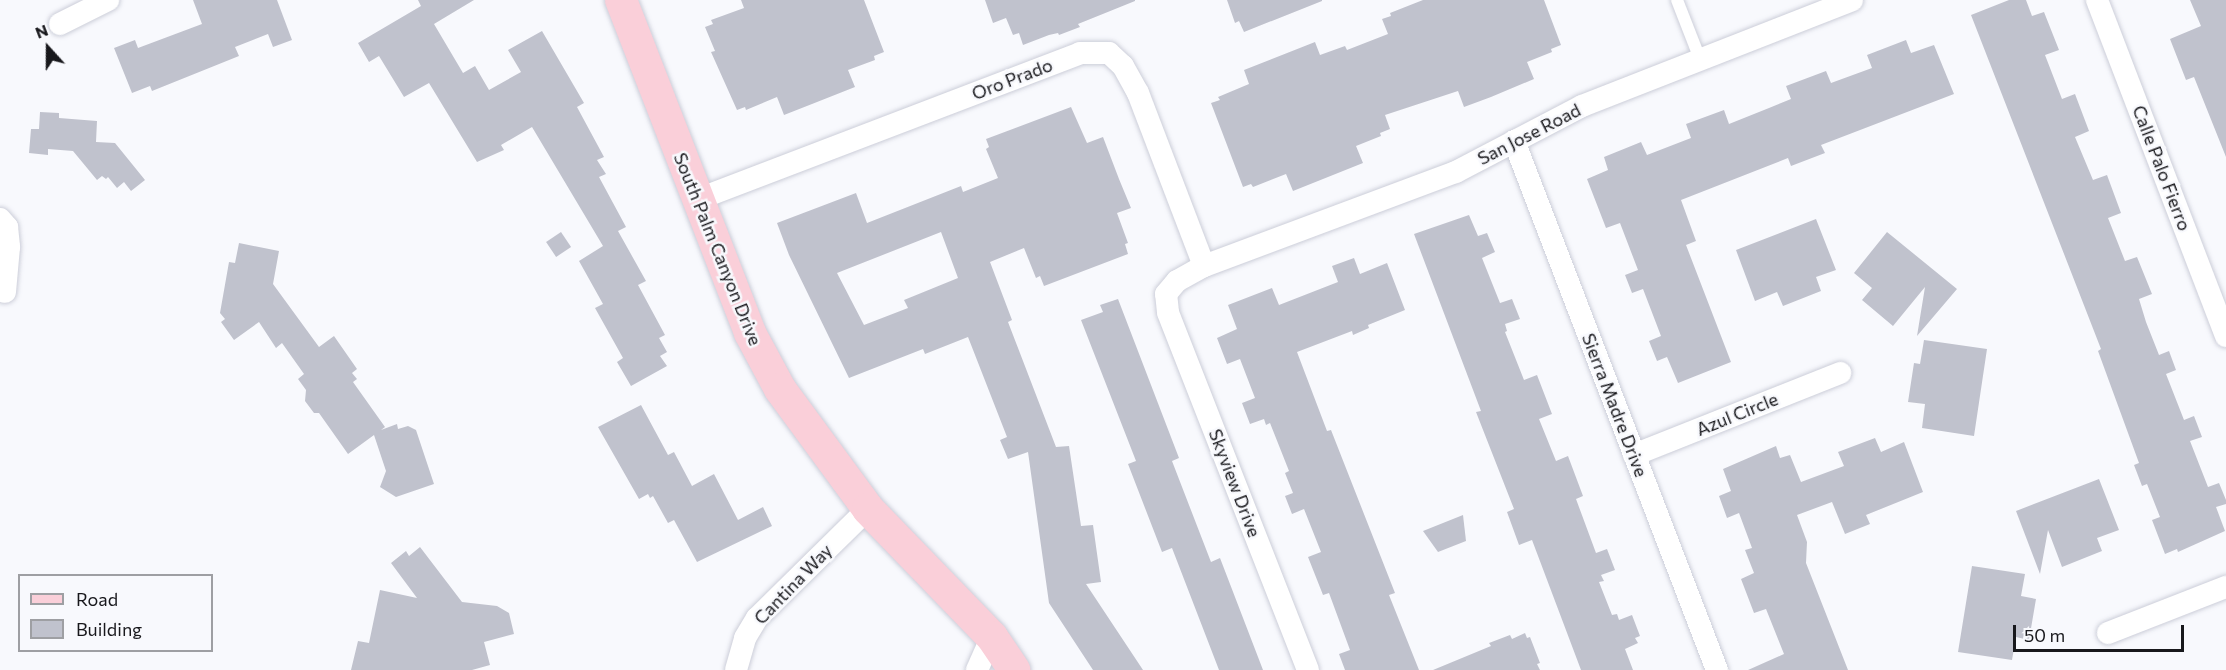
<!DOCTYPE html>
<html>
<head>
<meta charset="utf-8">
<style>
  body { margin:0 }
  #map { position:relative; width:2226px; height:670px; overflow:hidden; background:#f8f9fd; font-family:Commissioner,sans-serif }
  div>[style] { position:absolute }
  [style*='--x'] { left:calc(var(--x)*1px); top:calc(var(--y)*1px); width:calc(var(--w)*1px); rotate:calc(var(--a)*1deg) }
  .building>* { inset:0; background:#c0c2cd; transform-origin:0 0 }
  .roads { filter:drop-shadow(0 0 2px #ccced9) drop-shadow(0 0 2px #ccced9) }
  .lane>* { height:12px; margin:-6px; padding:0 6px; transform-origin:6px; border-radius:6px; background:#fff }
  .street>* { height:22px; margin:-11px; padding:0 11px; transform-origin:11px; border-radius:11px; background:#fff }
  .secondary>* { height:32px; margin:-16px; padding:0 16px; transform-origin:16px; border-radius:16px; background:#facfd9 }
  span { translate:-50% -50%; white-space:nowrap; text-align:center; line-height:1.15; -webkit-text-stroke:5px #f8f9fd; paint-order:stroke }
  .street-label { font-size:18px; color:#18181c }
  .legend { position:absolute; left:18px; top:574px; width:195px; height:78px; box-sizing:border-box; background:#f8f9fd; border:2px solid #9e9fa3; margin:0; padding:8px 10px; list-style:none; font-size:18px; color:#18181c }
  .legend li { display:flex; align-items:center; gap:12px; height:30px }
  .legend b { width:30px; border:2px solid #9e9fa3 }
  .north { position:absolute; left:18px; top:18px; width:60px; height:60px; -webkit-text-stroke:4px #f8f9fd; paint-order:stroke; rotate:339deg; font-size:16px; font-weight:700; line-height:24px; text-align:center; color:#18181c }
  .north::after { content:''; display:block; margin:auto; width:21px; height:27px; background:#18181c; clip-path:polygon(50% 0,100% 100%,50% 72%,0 100%) }
  .scale { position:absolute; left:2013px; top:625px; width:171px; height:27px; box-sizing:border-box; border:3px solid #18181c; border-top:0; padding-left:8px; font-size:18px; line-height:21px; white-space:nowrap; color:#18181c; -webkit-text-stroke:4px #f8f9fd; paint-order:stroke }
</style>
</head>
<body>
<div id="map">
  <div class="building">
    <i style="clip-path:polygon(193px 0,277px 0,292px 40px,273px 47px,268px 34px,235px 47px,239px 56px,152px 91px,150px 86px,132px 93px,114px 48px,135px 40px,138px 48px,202px 24px)"></i>
    <i style="clip-path:polygon(418px 0,474px 0,434px 24px,463px 73px,475px 66px,489px 90px,521px 72px,508px 50px,542px 31px,584px 103px,577px 107px,604px 157px,597px 160px,606px 174px,599px 177px,626px 227px,618px 231px,646px 281px,638px 285px,665px 335px,659px 338px,667px 352px,660px 356px,667px 366px,631px 386px,617px 362px,623px 358px,595px 308px,603px 304px,579px 261px,603px 246px,532px 127px,501px 145px,504px 150px,477px 162px,429px 83px,404px 97px,379px 56px,369px 62px,358px 43px,421px 6px)"></i>
    <i style="clip-path:polygon(741px 0,864px 0,884px 52px,874px 56px,875px 60px,848px 70px,855px 87px,812px 104px,784px 115px,777px 97px,746px 110px,745px 107px,737px 110px,711px 52px,715px 51px,705px 27px,713px 24px,711px 20px,744px 8px)"></i>
    <i style="clip-path:polygon(985px 0,1135px 0,1135px 1px,1078px 24px,1080px 27px,1059px 35px,1058px 33px,1049px 35px,1023px 45px,1019px 33px,1013px 35px,1006px 18px,993px 23px)"></i>
    <i style="clip-path:polygon(1227px 0,1322px 0,1322px 1px,1244px 32px,1239px 21px,1235px 23px)"></i>
    <i style="clip-path:polygon(1423px 0,1544px 0,1561px 45px,1551px 49px,1552px 52px,1527px 62px,1534px 79px,1491px 97px,1464px 107px,1458px 91px,1385px 115px,1390px 129px,1380px 133px,1381px 136px,1356px 146px,1363px 163px,1293px 191px,1286px 174px,1253px 187px,1251px 184px,1243px 187px,1211px 103px,1220px 100px,1218px 97px,1249px 84px,1244px 70px,1315px 42px,1320px 55px,1345px 46px,1347px 50px,1388px 34px,1382px 19px,1391px 16px,1390px 13px)"></i>
    <i style="clip-path:polygon(2009px 0,2026px 0,2032px 16px,2044px 12px,2059px 50px,2045px 55px,2062px 99px,2075px 94px,2089px 131px,2075px 137px,2093px 180px,2107px 175px,2121px 213px,2108px 218px,2125px 261px,2137px 257px,2152px 294px,2139px 299px,2146px 322px,2159px 355px,2169px 351px,2176px 370px,2166px 374px,2184px 420px,2194px 416px,2202px 437px,2190px 441px,2208px 487px,2219px 483px,2226px 500px,2226px 504px,2216px 507px,2225px 531px,2178px 552px,2177px 549px,2165px 554px,2152px 520px,2160px 517px,2147px 484px,2142px 486px,2134px 465px,2139px 463px,2098px 351px,2101px 349px,1971px 15px)"></i>
    <i style="clip-path:polygon(2190px 0,2226px 0,2226px 157px,2194px 77px,2186px 80px,2170px 39px,2201px 26px)"></i>
    <i style="clip-path:polygon(1906px 40px,1911px 53px,1934px 45px,1954px 94px,1821px 145px,1825px 153px,1791px 166px,1788px 158px,1681px 200px,1696px 241px,1686px 245px,1731px 362px,1678px 383px,1667px 357px,1657px 361px,1649px 341px,1661px 336px,1643px 289px,1632px 293px,1625px 275px,1638px 270px,1620px 223px,1606px 228px,1587px 179px,1608px 170px,1604px 157px,1641px 142px,1647px 155px,1691px 138px,1686px 124px,1724px 110px,1729px 124px,1769px 108px,1791px 99px,1786px 86px,1826px 71px,1831px 83px,1872px 68px,1867px 55px)"></i>
    <i style="clip-path:polygon(evenodd,1071px 107px,1087px 143px,1103px 137px,1119px 179px,1131px 208px,1117px 213px,1128px 243px,1125px 244px,1128px 254px,1044px 286px,1040px 276px,1036px 278px,1024px 248px,990px 262px,1012px 320px,1008px 322px,1056px 447px,1069px 446px,1081px 526px,1093px 525px,1101px 582px,1086px 584px,1143px 670px,1093px 670px,1049px 603px,1028px 452px,1008px 459px,1000px 440px,1007px 437px,968px 337px,925px 354px,923px 349px,849px 378px,789px 255px,777px 223px,856px 193px,867px 223px,961px 186px,963px 192px,998px 178px,986px 149px,989px 147px,986px 139px,1071px 107px,941px 232px,958px 278px,904px 300px,908px 308px,864px 325px,837px 273px,941px 232px)"></i>
    <i style="clip-path:polygon(40px 112px,59px 113px,59px 118px,97px 121px,96px 142px,115px 143px,145px 180px,131px 191px,124px 182px,117px 188px,108px 177px,106px 179px,102px 176px,97px 180px,73px 151px,48px 149px,48px 155px,29px 153px,31px 129px,39px 129px)"></i>
    <i style="clip-path:polygon(1469px 215px,1478px 236px,1487px 233px,1495px 252px,1482px 258px,1500px 303px,1512px 299px,1520px 319px,1505px 324px,1507px 331px,1505px 332px,1524px 380px,1537px 375px,1552px 414px,1539px 419px,1556px 461px,1568px 456px,1583px 496px,1576px 499px,1596px 553px,1607px 549px,1615px 570px,1601px 575px,1604px 581px,1599px 582px,1612px 615px,1617px 614px,1619px 620px,1632px 615px,1640px 636px,1635px 638px,1638px 643px,1625px 649px,1633px 670px,1581px 670px,1532px 540px,1519px 545px,1507px 512px,1514px 509px,1476px 412px,1481px 411px,1414px 234px)"></i>
    <i style="clip-path:polygon(1816px 219px,1836px 270px,1816px 277px,1821px 291px,1783px 306px,1777px 292px,1755px 301px,1736px 250px)"></i>
    <i style="left:561px;top:232px;width:18px;height:18px;rotate:56deg"></i>
    <i style="clip-path:polygon(1887px 232px,1957px 289px,1917px 336px,1925px 287px,1893px 326px,1862px 300px,1872px 288px,1854px 273px)"></i>
    <i style="clip-path:polygon(239px 243px,279px 251px,273px 284px,319px 347px,334px 336px,357px 369px,352px 373px,357px 379px,353px 382px,385px 427px,381px 430px,397px 424px,398px 429px,408px 426px,416px 430px,434px 484px,396px 497px,380px 487px,386px 471px,374px 435px,348px 454px,319px 413px,314px 413px,305px 401px,306px 390px,298px 379px,304px 374px,282px 343px,276px 348px,259px 322px,234px 340px,221px 322px,225px 319px,220px 313px,229px 262px,235px 263px)"></i>
    <i style="clip-path:polygon(1354px 258px,1360px 274px,1387px 263px,1405px 310px,1368px 325px,1369px 328px,1353px 335px,1352px 331px,1297px 352px,1327px 431px,1331px 430px,1395px 593px,1389px 595px,1419px 670px,1345px 670px,1339px 654px,1350px 650px,1329px 593px,1323px 595px,1308px 557px,1321px 552px,1304px 509px,1292px 514px,1285px 496px,1293px 493px,1285px 473px,1289px 471px,1270px 423px,1266px 425px,1264px 419px,1250px 424px,1242px 403px,1255px 398px,1240px 359px,1227px 364px,1217px 338px,1237px 329px,1228px 305px,1272px 288px,1279px 305px,1338px 282px,1332px 266px)"></i>
    <i style="clip-path:polygon(1118px 299px,1179px 458px,1172px 461px,1211px 562px,1220px 558px,1263px 670px,1219px 670px,1172px 548px,1162px 552px,1128px 464px,1136px 461px,1081px 320px,1103px 312px,1100px 305px)"></i>
    <i style="clip-path:polygon(1924px 340px,1987px 349px,1974px 436px,1922px 428px,1925px 404px,1908px 402px,1914px 363px,1920px 364px)"></i>
    <i style="clip-path:polygon(641px 405px,668px 455px,674px 452px,692px 486px,714px 474px,738px 520px,763px 507px,772px 526px,697px 562px,674px 520px,668px 523px,653px 496px,650px 498px,648px 494px,639px 499px,598px 427px)"></i>
    <i style="clip-path:polygon(1875px 438px,1881px 452px,1904px 442px,1923px 492px,1866px 515px,1870px 524px,1845px 534px,1832px 502px,1797px 515px,1807px 542px,1806px 563px,1848px 670px,1748px 670px,1784px 654px,1766px 609px,1754px 613px,1741px 579px,1754px 573px,1745px 550px,1752px 548px,1739px 513px,1727px 518px,1719px 496px,1731px 491px,1723px 469px,1776px 446px,1780px 458px,1790px 455px,1801px 482px,1844px 466px,1838px 452px)"></i>
    <i style="clip-path:polygon(2099px 479px,2119px 530px,2097px 538px,2102px 551px,2062px 567px,2048px 530px,2040px 574px,2016px 511px)"></i>
    <i style="clip-path:polygon(1463px 515px,1466px 541px,1438px 552px,1423px 531px)"></i>
    <i style="clip-path:polygon(420px 547px,462px 602px,497px 606px,509px 613px,514px 634px,484px 642px,490px 665px,472px 670px,351px 670px,358px 641px,369px 643px,380px 590px,417px 598px,391px 563px,406px 551px,409px 556px)"></i>
    <i style="clip-path:polygon(1972px 566px,2025px 574px,2021px 596px,2036px 599px,2029px 640px,2016px 637px,2012px 660px,1958px 652px)"></i>
    <i style="clip-path:polygon(1525px 633px,1527px 638px,1530px 637px,1540px 663px,1537px 664px,1540px 670px,1433px 670px,1491px 646px,1489px 643px,1510px 635px,1512px 639px)"></i>
  </div>
  <div class="roads">
    <div class="lane">
      <i style="--x:1677;--y:0;--w:63;--a:68.7"></i>
    </div>
    <div class="street">
      <i style="--x:2097;--y:0;--w:360;--a:69"></i>
      <i style="--x:60;--y:24;--w:54;--a:-26.6"></i>
      <i style="--x:1514;--y:141;--w:567;--a:69.01"></i>
      <i style="--x:696;--y:200;--w:411;--a:-20.9"></i>
      <i style="--x:1080;--y:53;--w:29;--a:0"></i>
      <i style="--x:1109;--y:53;--w:19;--a:43"></i>
      <i style="--x:1123;--y:66;--w:31;--a:61"></i>
      <i style="--x:1138;--y:93;--w:185;--a:69.1"></i>
      <i style="--x:0;--y:219;--w:11;--a:49"></i>
      <i style="--x:7;--y:227;--w:20;--a:84"></i>
      <i style="--x:9;--y:247;--w:45;--a:95.1"></i>
      <i style="--x:1634;--y:455;--w:222;--a:-21.7"></i>
      <i style="--x:2108;--y:633;--w:127;--a:-21.3"></i>
      <i style="--x:736;--y:670;--w:33;--a:-74"></i>
      <i style="--x:745;--y:638;--w:23;--a:-59"></i>
      <i style="--x:757;--y:618;--w:156;--a:-44.5"></i>
      <i style="--x:977;--y:670;--w:36;--a:-66"></i>
      <i style="--x:1308;--y:670;--w:384;--a:-111.4"></i>
      <i style="--x:1168;--y:312;--w:18;--a:-96"></i>
      <i style="--x:1166;--y:294;--w:17;--a:-50"></i>
      <i style="--x:1177;--y:281;--w:31;--a:-29"></i>
      <i style="--x:1204;--y:266;--w:269;--a:-20.5"></i>
      <i style="--x:1456;--y:172;--w:142;--a:-27.6"></i>
      <i style="--x:1582;--y:106;--w:290;--a:-21.4"></i>
    </div>
    <div class="secondary">
      <i style="--x:621;--y:0;--w:357;--a:68.8"></i>
      <i style="--x:750;--y:333;--w:64;--a:61.8"></i>
      <i style="--x:780;--y:389;--w:149;--a:53.7"></i>
      <i style="--x:868;--y:509;--w:178;--a:45.9"></i>
      <i style="--x:992;--y:637;--w:40;--a:56"></i>
    </div>
  </div>
  <div class="street-label">
    <span style="left:1012px;top:79px;rotate:-21deg">Oro Prado</span>
    <span style="left:1529px;top:134px;rotate:-27deg">San Jose Road</span>
    <span style="left:2162px;top:168px;rotate:69deg">Calle Palo Fierro</span>
    <span style="left:718px;top:249px;rotate:68deg">South Palm Canyon Drive</span>
    <span style="left:1615px;top:405px;rotate:69deg">Sierra Madre Drive</span>
    <span style="left:1737px;top:414px;rotate:-22deg">Azul Circle</span>
    <span style="left:1235px;top:483px;rotate:69deg">Skyview Drive</span>
    <span style="left:793px;top:584px;rotate:-46deg">Cantina Way</span>
  </div>
  <ul class="legend">
  <li><b style="height:8px;background:#facfd9"></b>Road</li>
  <li><b style="height:16px;background:#c0c2cd"></b>Building</li>
  </ul>
  <div class="north">N</div>
  <div class="scale">50 m</div>
</div>
</body>
</html>
